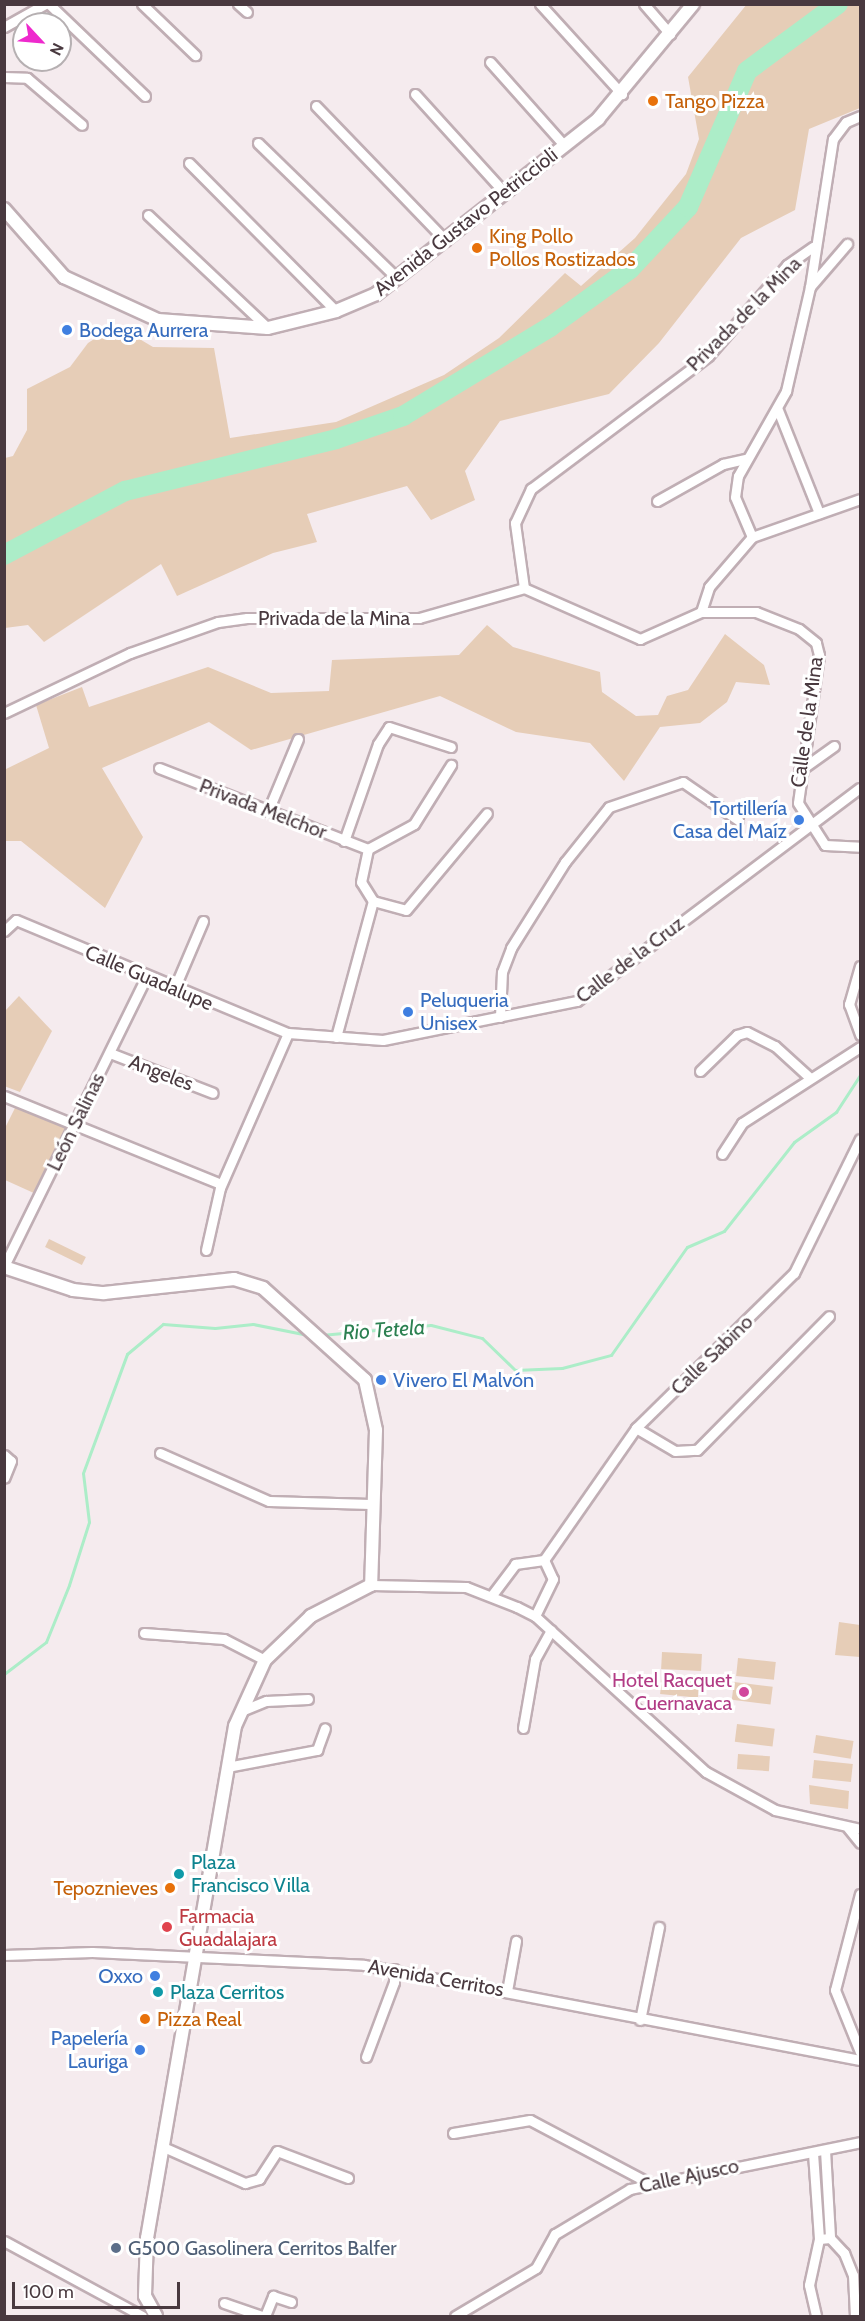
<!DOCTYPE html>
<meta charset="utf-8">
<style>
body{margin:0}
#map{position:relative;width:865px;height:2321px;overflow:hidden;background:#f5ebee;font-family:Cabin,sans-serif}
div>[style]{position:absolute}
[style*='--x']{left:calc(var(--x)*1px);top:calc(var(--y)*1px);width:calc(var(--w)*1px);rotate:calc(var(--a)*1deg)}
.green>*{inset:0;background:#e6cdb7;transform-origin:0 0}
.stream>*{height:3px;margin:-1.5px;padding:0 1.5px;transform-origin:1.5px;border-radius:1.5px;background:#acedc8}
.river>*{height:20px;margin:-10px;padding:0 10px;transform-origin:10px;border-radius:10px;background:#acedc8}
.roads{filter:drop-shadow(2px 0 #c0aeb4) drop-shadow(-2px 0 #c0aeb4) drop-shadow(0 2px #c0aeb4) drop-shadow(0 -2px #c0aeb4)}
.minor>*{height:9px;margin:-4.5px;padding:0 4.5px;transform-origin:4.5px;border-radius:4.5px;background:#fff}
.tertiary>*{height:12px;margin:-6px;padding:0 6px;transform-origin:6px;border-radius:6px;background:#fff}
.dots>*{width:16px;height:16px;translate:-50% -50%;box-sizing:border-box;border:3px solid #fff;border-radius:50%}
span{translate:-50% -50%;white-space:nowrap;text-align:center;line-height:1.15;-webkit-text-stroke:6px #fff;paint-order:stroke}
.food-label{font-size:20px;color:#c56008}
.left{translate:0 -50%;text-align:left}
.right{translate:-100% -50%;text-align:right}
.street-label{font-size:20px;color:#49393f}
.shop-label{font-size:20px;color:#366cbe}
.hotel-label{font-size:20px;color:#b23c85}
.culture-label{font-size:20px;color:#0d838f}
.health-label{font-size:20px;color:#be3a42}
.service-label{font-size:20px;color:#4e5e75}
.water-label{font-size:21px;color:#2c8051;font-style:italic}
.frame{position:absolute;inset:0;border:6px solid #49393f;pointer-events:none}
.north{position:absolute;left:12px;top:12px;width:60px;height:60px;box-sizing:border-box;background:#fff;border:2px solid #b6b0b2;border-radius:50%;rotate:116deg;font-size:16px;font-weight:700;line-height:24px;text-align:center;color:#49393f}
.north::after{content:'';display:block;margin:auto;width:21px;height:27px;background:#ee29cd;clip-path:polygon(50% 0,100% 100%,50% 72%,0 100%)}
.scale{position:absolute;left:12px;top:2282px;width:168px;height:27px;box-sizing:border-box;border:3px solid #49393f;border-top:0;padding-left:8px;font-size:18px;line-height:21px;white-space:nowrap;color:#49393f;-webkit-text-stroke:4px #fff;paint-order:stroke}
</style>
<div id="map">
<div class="green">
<i style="clip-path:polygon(747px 4px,860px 5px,860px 108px,809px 129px,795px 210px,741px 238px,659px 343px,609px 394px,500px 421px,465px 471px,475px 500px,431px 520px,407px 486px,307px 514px,317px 542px,273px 553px,177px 596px,161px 564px,44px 642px,28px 625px,5px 628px,5px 458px,13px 456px,27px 430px,27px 389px,70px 367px,88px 343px,116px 325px,153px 347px,214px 348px,230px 438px,336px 422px,444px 375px,499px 338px,565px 273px,581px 286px,635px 238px,686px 174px,699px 139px,688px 77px)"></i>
<i style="clip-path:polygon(487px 625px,513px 647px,600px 672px,602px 692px,636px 716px,658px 715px,667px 696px,688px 690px,725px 634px,764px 665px,770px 685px,736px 682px,727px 702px,700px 723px,660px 727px,624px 781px,590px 743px,516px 732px,440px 696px,251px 750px,209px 722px,102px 768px,143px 837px,105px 908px,21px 841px,5px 841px,4px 770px,49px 748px,36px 705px,82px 687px,89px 707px,208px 667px,271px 693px,329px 691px,332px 660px,459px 655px)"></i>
<i style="clip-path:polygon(19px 996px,52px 1031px,20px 1092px,4px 1086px,5px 1011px)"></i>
<i style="clip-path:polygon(17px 1104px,70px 1126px,36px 1194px,5px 1180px,4px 1130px)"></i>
<i style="left:49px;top:1239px;width:41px;height:9px;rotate:26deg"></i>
<i style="clip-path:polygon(839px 1622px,860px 1625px,860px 1657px,835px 1655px)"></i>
<i style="left:662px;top:1652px;width:40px;height:17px;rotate:3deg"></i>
<i style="left:738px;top:1658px;width:38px;height:18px;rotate:6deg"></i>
<i style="left:662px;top:1676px;width:38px;height:18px;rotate:6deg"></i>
<i style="left:734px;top:1682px;width:39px;height:18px;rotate:7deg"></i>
<i style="left:737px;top:1724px;width:38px;height:18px;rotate:7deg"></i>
<i style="left:816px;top:1735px;width:38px;height:18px;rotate:9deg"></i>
<i style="left:738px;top:1754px;width:32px;height:15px;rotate:4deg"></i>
<i style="left:814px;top:1760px;width:39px;height:18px;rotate:6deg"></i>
<i style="clip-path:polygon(809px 1785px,849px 1791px,848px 1809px,810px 1804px)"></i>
</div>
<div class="stream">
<i style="--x:321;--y:1335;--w:110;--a:-5.2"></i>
<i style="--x:431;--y:1325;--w:53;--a:14.3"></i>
<i style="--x:482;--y:1338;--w:46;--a:44.1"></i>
<i style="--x:515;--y:1370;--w:47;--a:-2.4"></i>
<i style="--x:562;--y:1368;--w:51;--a:-14.9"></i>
<i style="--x:611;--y:1355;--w:132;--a:-54.9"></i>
<i style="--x:687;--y:1247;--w:40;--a:-23.4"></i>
<i style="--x:724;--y:1231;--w:113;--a:-51.8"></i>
<i style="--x:794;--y:1142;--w:52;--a:-35.5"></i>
<i style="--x:836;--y:1112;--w:44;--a:-57"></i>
<i style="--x:4;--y:1674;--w:53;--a:-37.3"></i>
<i style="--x:46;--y:1642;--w:61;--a:-68"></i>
<i style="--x:69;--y:1585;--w:66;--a:-72.4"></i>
<i style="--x:89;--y:1522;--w:49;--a:-97"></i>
<i style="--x:83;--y:1473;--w:127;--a:-69.7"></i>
<i style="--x:127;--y:1354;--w:47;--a:-39.8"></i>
<i style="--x:163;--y:1324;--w:52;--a:4.4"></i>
<i style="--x:215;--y:1328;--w:38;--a:-6"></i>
<i style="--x:253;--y:1324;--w:56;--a:11.3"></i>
</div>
<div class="river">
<i style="--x:4;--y:555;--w:137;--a:-27.9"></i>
<i style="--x:125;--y:491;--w:217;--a:-13.8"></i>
<i style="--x:336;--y:439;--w:71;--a:-18.9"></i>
<i style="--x:403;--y:416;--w:172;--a:-31.2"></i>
<i style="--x:550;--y:327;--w:99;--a:-35.9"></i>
<i style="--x:630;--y:269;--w:85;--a:-46.9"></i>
<i style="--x:688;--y:207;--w:148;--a:-66.5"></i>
<i style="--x:747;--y:71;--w:113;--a:-36.4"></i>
</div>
<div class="roads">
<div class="minor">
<i style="--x:49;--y:4;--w:133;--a:43.8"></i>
<i style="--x:142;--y:4;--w:74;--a:43.9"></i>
<i style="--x:238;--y:4;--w:12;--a:42"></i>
<i style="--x:540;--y:4;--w:122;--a:47.7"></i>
<i style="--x:644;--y:4;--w:40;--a:49"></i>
<i style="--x:4;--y:27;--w:47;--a:-29.3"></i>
<i style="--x:490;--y:62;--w:111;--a:48.3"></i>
<i style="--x:4;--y:77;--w:23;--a:2"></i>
<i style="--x:27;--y:78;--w:72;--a:40.5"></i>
<i style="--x:415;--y:94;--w:132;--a:47.8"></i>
<i style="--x:316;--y:106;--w:187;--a:46.1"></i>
<i style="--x:258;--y:143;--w:194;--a:44.2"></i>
<i style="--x:189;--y:163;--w:209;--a:45.2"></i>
<i style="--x:148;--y:215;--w:165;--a:43.3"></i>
<i style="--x:810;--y:287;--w:57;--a:-49.3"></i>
<i style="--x:778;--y:410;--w:111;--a:68.3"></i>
<i style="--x:657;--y:501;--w:76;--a:-29.3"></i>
<i style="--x:723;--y:464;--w:23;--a:-13"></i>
<i style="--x:752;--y:537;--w:43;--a:-113"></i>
<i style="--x:735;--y:497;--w:21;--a:-82"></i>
<i style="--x:738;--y:476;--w:98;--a:-60.5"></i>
<i style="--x:786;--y:391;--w:107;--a:-77"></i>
<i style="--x:810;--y:287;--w:150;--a:-81.2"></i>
<i style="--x:833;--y:139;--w:21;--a:-53"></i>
<i style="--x:846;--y:122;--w:15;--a:-23"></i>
<i style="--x:524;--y:588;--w:66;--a:-97.9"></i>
<i style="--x:515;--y:523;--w:38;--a:-65"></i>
<i style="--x:531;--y:489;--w:221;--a:-36.9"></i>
<i style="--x:708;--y:356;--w:121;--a:-49"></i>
<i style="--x:787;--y:265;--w:32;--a:-35"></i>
<i style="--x:701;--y:612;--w:26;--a:-72"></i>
<i style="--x:709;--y:587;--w:66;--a:-49.3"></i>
<i style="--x:752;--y:537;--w:114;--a:-19.4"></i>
<i style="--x:4;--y:713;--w:140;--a:-25.5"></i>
<i style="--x:130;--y:653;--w:93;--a:-19.4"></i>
<i style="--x:218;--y:622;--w:29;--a:-8"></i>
<i style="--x:247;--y:618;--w:172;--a:0"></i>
<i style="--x:419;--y:618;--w:109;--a:-15.9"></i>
<i style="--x:524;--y:588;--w:127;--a:23.7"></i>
<i style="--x:640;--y:639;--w:67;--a:-23.9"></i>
<i style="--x:701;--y:612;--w:55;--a:0"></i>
<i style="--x:756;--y:612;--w:46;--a:21.6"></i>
<i style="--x:799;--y:629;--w:22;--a:39"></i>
<i style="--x:816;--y:643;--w:12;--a:76"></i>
<i style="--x:819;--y:655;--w:149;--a:98.1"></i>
<i style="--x:798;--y:803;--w:50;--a:57.3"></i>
<i style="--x:825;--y:845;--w:35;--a:3"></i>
<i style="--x:159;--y:768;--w:224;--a:21.2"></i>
<i style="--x:799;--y:771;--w:43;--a:-35.5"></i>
<i style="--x:268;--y:811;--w:78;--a:-67.4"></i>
<i style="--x:344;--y:841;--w:103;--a:-70.7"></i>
<i style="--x:378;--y:744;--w:20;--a:-57"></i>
<i style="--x:389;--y:727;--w:65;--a:17.9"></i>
<i style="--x:368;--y:849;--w:52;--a:-28.5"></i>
<i style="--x:414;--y:824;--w:70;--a:-57.9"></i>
<i style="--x:373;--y:901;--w:34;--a:15"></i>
<i style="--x:406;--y:910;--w:126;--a:-50.1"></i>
<i style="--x:4;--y:931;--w:16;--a:-43"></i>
<i style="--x:16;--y:920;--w:295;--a:22.6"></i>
<i style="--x:288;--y:1033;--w:95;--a:4.2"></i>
<i style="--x:383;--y:1040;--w:198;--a:-11.4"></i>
<i style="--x:577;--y:1001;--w:354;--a:-37"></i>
<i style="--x:860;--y:966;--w:40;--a:106"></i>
<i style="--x:849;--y:1004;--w:33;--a:70"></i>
<i style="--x:174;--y:989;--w:74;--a:-66.9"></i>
<i style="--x:500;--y:1017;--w:45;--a:-87.5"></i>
<i style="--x:502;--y:972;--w:26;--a:-69"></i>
<i style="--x:511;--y:948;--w:102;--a:-57.9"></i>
<i style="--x:565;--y:862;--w:70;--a:-51.3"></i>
<i style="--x:609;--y:807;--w:78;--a:-18.7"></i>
<i style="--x:683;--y:782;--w:67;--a:34.6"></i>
<i style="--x:336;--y:1037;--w:141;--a:-74.8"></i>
<i style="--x:373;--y:901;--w:22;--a:-122"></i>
<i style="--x:361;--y:882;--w:34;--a:-78"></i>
<i style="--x:110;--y:1053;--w:110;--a:21.2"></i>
<i style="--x:700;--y:1071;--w:52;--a:-44.2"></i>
<i style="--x:737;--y:1035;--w:10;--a:-17"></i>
<i style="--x:747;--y:1032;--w:31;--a:27"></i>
<i style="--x:775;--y:1046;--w:47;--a:42.4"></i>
<i style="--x:4;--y:1096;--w:234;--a:22.1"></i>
<i style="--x:722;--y:1154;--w:37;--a:-57"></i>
<i style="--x:742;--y:1123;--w:140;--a:-32.8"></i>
<i style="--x:206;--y:1250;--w:64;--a:-77.3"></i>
<i style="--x:220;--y:1188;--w:169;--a:-66.3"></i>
<i style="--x:4;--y:1266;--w:322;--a:-63.8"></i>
<i style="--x:636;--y:1428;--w:45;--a:30.5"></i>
<i style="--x:675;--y:1451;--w:22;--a:-3"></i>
<i style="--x:697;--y:1450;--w:188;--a:-45.4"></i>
<i style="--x:160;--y:1453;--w:119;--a:23.8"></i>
<i style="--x:269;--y:1501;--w:101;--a:1.7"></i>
<i style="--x:4;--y:1455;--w:9;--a:41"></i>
<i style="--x:11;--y:1461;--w:18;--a:112"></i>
<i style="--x:544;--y:1560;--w:161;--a:-55.1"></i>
<i style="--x:636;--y:1428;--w:221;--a:-44.5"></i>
<i style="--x:794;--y:1273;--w:149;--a:-63.8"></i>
<i style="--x:371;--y:1585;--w:95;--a:1.2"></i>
<i style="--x:466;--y:1587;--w:55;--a:21.4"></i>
<i style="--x:517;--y:1607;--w:20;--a:27"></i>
<i style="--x:535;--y:1616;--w:231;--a:42.4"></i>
<i style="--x:706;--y:1772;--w:79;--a:28.8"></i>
<i style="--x:775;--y:1810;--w:87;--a:12.6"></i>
<i style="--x:492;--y:1595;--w:39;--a:-53"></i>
<i style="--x:515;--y:1564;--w:29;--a:-8"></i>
<i style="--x:544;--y:1560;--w:21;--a:65"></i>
<i style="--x:553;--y:1579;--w:41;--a:115.9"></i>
<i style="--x:144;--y:1633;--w:80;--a:4.3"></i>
<i style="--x:224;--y:1639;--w:46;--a:27.1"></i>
<i style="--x:241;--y:1711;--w:27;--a:-22"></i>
<i style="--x:266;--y:1701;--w:42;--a:-2.7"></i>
<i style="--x:523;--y:1728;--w:70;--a:-80.1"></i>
<i style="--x:535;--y:1659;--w:33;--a:-61"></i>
<i style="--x:227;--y:1767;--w:92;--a:-10.7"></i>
<i style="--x:317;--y:1750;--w:23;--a:-70"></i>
<i style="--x:848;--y:1828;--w:19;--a:51"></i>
<i style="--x:860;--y:1894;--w:99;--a:104.6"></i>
<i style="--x:835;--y:1990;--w:67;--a:68"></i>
<i style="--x:4;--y:1955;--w:88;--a:-2"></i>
<i style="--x:92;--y:1952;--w:272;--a:2.7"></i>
<i style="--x:364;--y:1965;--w:505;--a:10.84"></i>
<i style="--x:507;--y:1991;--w:51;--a:-79.8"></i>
<i style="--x:640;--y:2020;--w:95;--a:-78.5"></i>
<i style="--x:366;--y:2057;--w:80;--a:-69.5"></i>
<i style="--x:394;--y:1982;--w:13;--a:-90"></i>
<i style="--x:453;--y:2133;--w:78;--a:-9.6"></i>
<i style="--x:530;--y:2120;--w:132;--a:27.9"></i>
<i style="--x:161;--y:2146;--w:92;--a:23.8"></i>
<i style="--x:245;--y:2183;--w:15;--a:-16"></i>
<i style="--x:259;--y:2179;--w:33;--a:-57"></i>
<i style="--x:277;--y:2151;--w:76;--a:20.8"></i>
<i style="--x:825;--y:2150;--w:88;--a:86.7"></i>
<i style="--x:813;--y:2153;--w:86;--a:86"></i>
<i style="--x:819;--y:2239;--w:47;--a:102.3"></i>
<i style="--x:809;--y:2285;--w:32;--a:77"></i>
<i style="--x:819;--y:2239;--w:11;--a:-5"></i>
<i style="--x:830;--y:2238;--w:21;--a:47"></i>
<i style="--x:844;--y:2253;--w:24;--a:68"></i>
<i style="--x:853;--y:2275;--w:41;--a:87.2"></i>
<i style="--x:4;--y:2241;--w:157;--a:28.5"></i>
<i style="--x:224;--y:2303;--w:40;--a:18.9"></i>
<i style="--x:265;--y:2316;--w:22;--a:-68"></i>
<i style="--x:273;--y:2296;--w:19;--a:18"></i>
<i style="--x:455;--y:2316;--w:94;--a:-30.7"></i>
<i style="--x:536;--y:2268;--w:39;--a:-61"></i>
<i style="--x:555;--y:2234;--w:87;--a:-31"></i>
<i style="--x:630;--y:2189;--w:235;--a:-11.5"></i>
</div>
<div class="tertiary">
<i style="--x:4;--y:209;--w:91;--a:48.6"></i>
<i style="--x:64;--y:277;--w:103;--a:24.6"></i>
<i style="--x:158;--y:320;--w:110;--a:4.2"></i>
<i style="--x:268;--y:328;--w:70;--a:-14"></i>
<i style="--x:336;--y:311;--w:43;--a:-23"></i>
<i style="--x:376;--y:294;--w:283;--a:-38.2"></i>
<i style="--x:598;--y:119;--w:149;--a:-50.4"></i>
<i style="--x:4;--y:1267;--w:73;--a:18.4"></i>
<i style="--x:73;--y:1290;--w:31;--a:6"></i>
<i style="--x:104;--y:1293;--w:131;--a:-6.1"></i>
<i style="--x:234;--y:1279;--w:30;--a:17"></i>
<i style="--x:263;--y:1288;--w:137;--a:42"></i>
<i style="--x:365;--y:1380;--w:51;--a:77.6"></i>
<i style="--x:376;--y:1430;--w:155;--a:91.8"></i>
<i style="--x:371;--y:1585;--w:68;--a:152.7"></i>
<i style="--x:311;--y:1616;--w:64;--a:136.3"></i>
<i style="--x:265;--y:1660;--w:72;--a:114.4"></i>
<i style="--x:235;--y:1726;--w:520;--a:99.75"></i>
<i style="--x:147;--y:2238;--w:58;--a:92"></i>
<i style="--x:145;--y:2296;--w:23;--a:61"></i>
</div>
</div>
<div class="dots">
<i style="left:653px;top:101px;background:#e8710a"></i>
<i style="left:477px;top:248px;background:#e8710a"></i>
<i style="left:67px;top:330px;background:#3f7fe0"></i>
<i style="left:799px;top:820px;background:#3f7fe0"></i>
<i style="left:408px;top:1012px;background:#3f7fe0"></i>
<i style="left:381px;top:1380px;background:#3f7fe0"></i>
<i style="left:744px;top:1692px;background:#d1479c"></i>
<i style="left:179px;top:1874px;background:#0f9aa8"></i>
<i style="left:170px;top:1888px;background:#e8710a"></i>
<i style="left:167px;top:1927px;background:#e0444e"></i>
<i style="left:155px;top:1976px;background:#3f7fe0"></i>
<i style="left:158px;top:1992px;background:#0f9aa8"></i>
<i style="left:145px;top:2019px;background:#e8710a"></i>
<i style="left:140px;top:2050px;background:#3f7fe0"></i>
<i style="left:116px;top:2248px;background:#5c6f8a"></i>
</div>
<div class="food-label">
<span class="left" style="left:665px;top:101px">Tango Pizza</span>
<span class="left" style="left:489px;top:248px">King Pollo<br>Pollos Rostizados</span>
<span class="right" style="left:158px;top:1888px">Tepoznieves</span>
<span class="left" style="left:157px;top:2019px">Pizza Real</span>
</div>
<div class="street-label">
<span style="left:466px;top:222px;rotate:-38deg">Avenida Gustavo Petriccioli</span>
<span style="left:744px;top:314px;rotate:-45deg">Privada de la Mina</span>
<span style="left:334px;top:618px">Privada de la Mina</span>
<span style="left:807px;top:722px;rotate:-82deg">Calle de la Mina</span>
<span style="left:263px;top:809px;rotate:21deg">Privada Melchor</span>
<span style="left:630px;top:960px;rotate:-37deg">Calle de la Cruz</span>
<span style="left:149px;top:978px;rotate:23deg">Calle Guadalupe</span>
<span style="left:161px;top:1073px;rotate:21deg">Angeles</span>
<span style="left:76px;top:1122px;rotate:-64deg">León Salinas</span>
<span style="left:712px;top:1355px;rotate:-44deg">Calle Sabino</span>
<span style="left:436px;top:1978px;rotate:10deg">Avenida Cerritos</span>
<span style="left:689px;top:2176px;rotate:-12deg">Calle Ajusco</span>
</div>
<div class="shop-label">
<span class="left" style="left:79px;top:330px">Bodega Aurrera</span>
<span class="right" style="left:787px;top:820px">Tortillería<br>Casa del Maíz</span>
<span class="left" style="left:420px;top:1012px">Peluqueria<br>Unisex</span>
<span class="left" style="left:393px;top:1380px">Vivero El Malvón</span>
<span class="right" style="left:143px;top:1976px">Oxxo</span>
<span class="right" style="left:128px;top:2050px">Papelería<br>Lauriga</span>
</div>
<div class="hotel-label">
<span class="right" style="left:732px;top:1692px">Hotel Racquet<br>Cuernavaca</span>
</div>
<div class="culture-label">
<span class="left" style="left:191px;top:1874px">Plaza<br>Francisco Villa</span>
<span class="left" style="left:170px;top:1992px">Plaza Cerritos</span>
</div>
<div class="health-label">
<span class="left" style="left:179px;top:1928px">Farmacia<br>Guadalajara</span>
</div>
<div class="service-label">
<span class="left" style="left:128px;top:2248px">G500 Gasolinera Cerritos Balfer</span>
</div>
<div class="water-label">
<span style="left:384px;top:1330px;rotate:-4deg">Rio Tetela</span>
</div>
<div class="frame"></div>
<div class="north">N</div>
<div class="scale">100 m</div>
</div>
